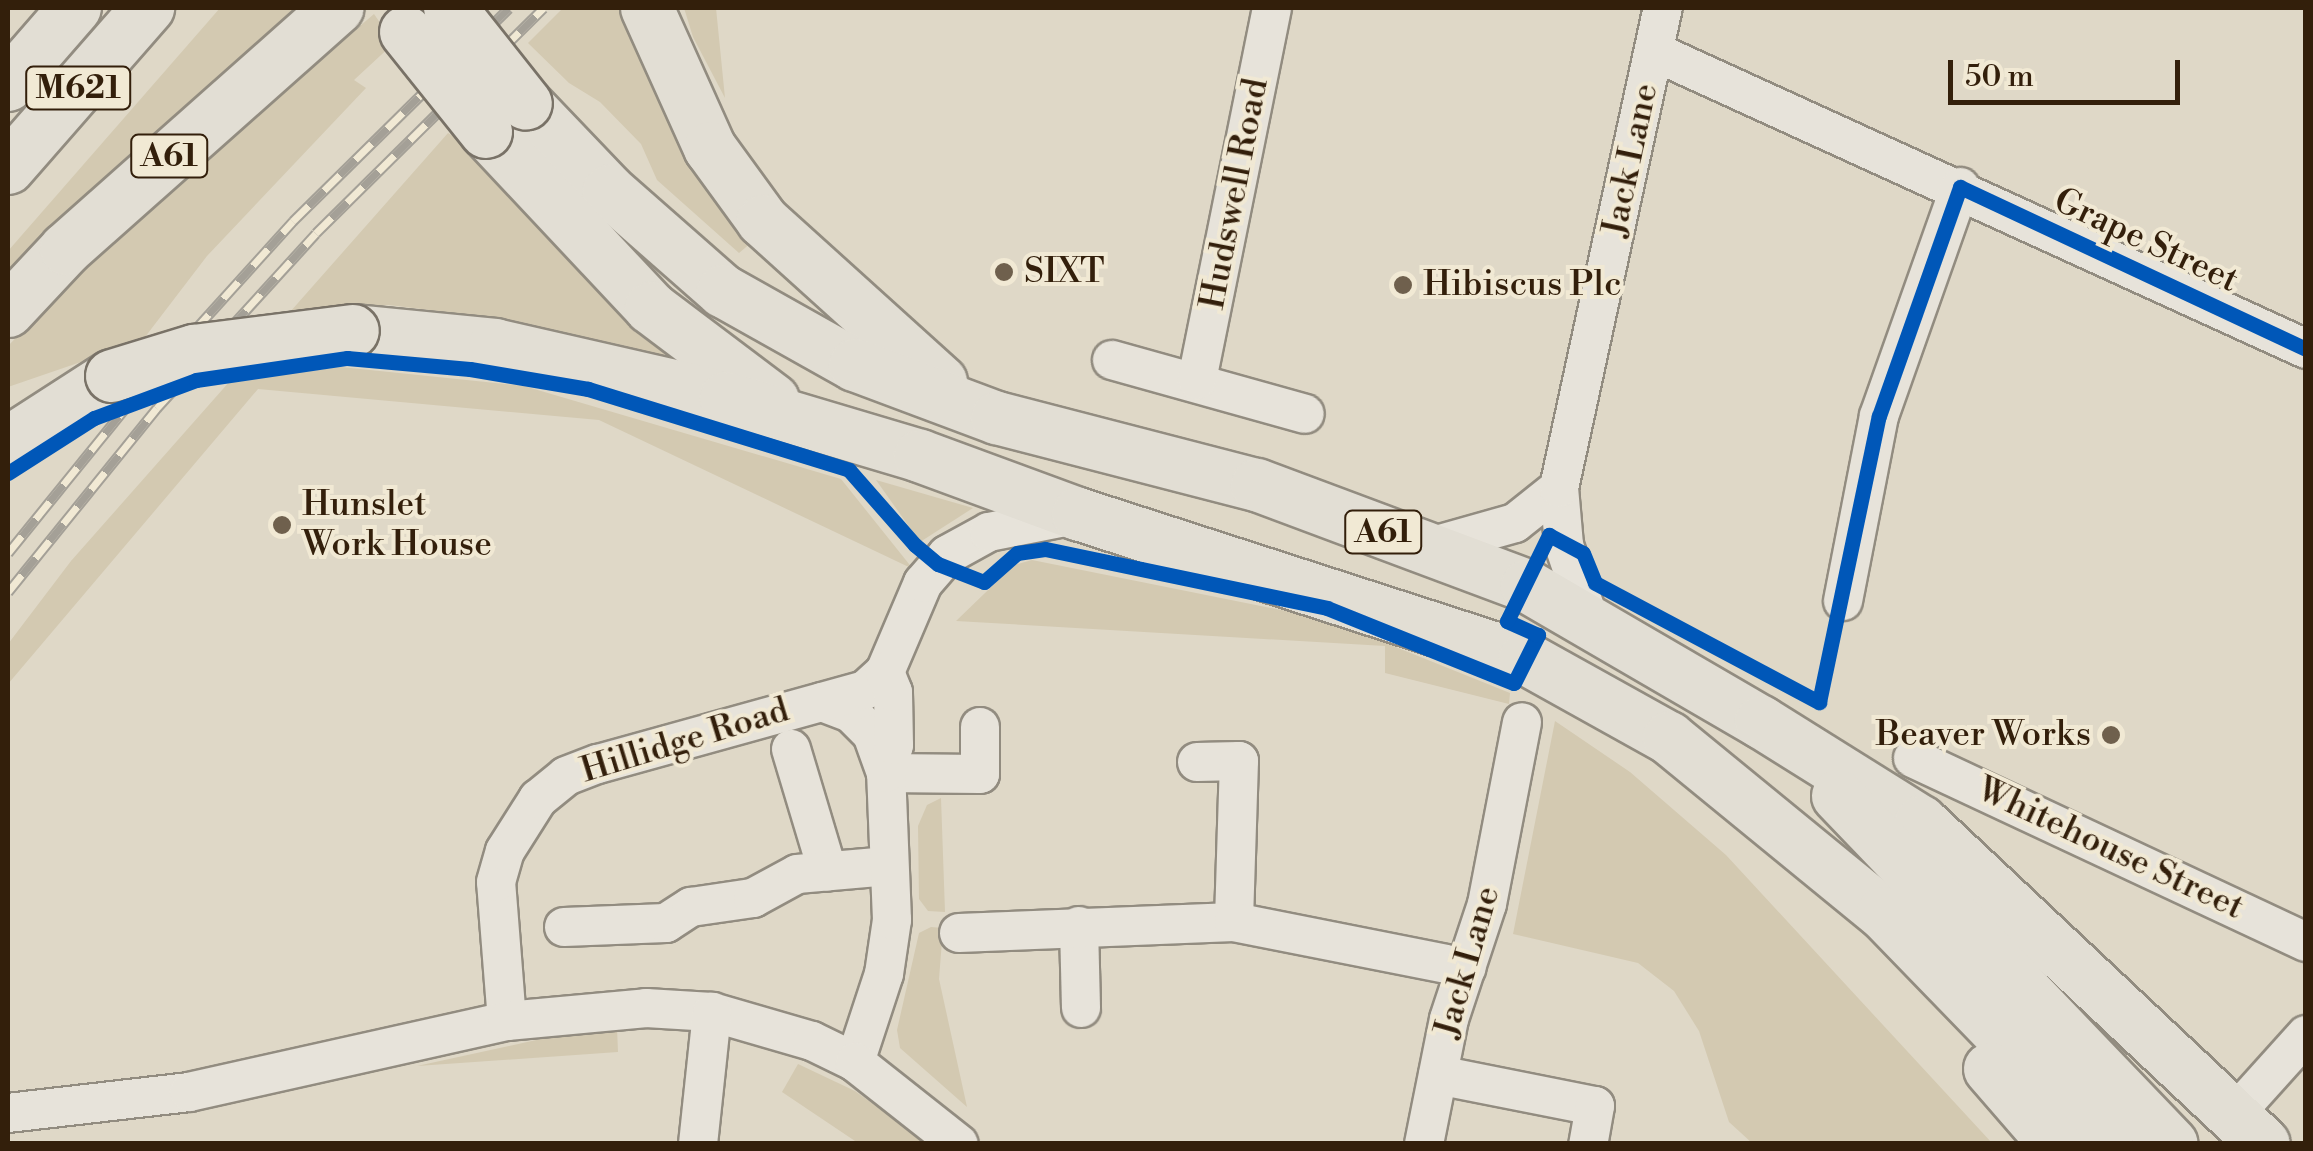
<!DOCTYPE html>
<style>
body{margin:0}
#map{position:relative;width:2313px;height:1151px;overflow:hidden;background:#dfd8c7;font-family:"Libre Bodoni",serif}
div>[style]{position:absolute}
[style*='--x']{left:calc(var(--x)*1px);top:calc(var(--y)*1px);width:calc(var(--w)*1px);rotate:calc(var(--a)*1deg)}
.green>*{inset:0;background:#d3c9b1}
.roads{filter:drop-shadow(2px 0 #928c80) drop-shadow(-2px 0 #928c80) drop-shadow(0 2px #928c80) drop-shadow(0 -2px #928c80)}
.minor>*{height:38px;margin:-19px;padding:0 19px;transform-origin:19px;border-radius:19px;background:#e7e3da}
.highway>*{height:52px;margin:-26px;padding:0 26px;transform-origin:26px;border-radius:26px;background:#e2ded4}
.rail>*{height:11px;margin-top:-5.5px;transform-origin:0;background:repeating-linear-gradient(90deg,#f1e9d4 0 22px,#a4a097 0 44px);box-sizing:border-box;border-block:2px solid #a4a097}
.bridges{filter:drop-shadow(2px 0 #797267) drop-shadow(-2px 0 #797267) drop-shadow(0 2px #797267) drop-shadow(0 -2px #797267)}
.highway-bridge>*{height:52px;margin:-26px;padding:0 26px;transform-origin:26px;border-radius:26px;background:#e2ded4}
.cycleway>*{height:15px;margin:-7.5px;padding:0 7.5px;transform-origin:7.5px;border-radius:7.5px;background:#0057b8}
.dots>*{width:28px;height:28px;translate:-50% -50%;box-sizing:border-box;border:5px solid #f1e9d4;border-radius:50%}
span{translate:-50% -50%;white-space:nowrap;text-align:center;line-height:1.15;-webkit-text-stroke:8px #f1e9d4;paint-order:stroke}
.shield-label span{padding:2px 8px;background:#f1e9d4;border:2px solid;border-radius:8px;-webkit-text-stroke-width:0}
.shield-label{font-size:32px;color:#331f0b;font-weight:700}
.street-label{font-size:35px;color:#331f0b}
.poi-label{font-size:35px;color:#331f0b}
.left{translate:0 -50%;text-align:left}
.right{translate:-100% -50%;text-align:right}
.frame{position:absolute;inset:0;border:10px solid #331f0b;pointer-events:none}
.scale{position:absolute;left:1948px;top:60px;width:232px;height:45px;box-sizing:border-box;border:5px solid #331f0b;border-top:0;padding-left:12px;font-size:30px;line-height:35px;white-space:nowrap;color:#331f0b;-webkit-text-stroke:8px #f1e9d4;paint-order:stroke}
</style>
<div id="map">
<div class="green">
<i style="clip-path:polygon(220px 8px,301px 8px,8px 281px,8px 251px)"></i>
<i style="clip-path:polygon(563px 8px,622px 8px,676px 132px,752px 242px,739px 253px,657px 180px,641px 144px,600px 102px,569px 83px,528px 43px)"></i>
<i style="clip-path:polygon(684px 8px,716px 8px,725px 98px,693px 37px)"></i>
<i style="clip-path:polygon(374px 14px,394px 43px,354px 80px,366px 88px,207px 256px,142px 341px,8px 387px,8px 346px,60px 292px,154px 202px)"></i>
<i style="clip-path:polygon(448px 133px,465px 143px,701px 371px,626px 346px,502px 319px,389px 305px,290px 312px)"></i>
<i style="clip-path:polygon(341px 367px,524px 386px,841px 479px,913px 569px,599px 420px,258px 389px,8px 684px,8px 644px,71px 561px,230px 381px)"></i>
<i style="clip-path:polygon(876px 480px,973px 508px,920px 542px)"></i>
<i style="clip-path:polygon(1032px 560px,1326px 619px,1510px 693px,1509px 704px,1385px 673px,1385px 646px,956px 621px,1014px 565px)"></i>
<i style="clip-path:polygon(1555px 721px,1630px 772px,1726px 855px,1992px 1143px,1752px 1143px,1729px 1122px,1699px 1031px,1674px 991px,1638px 963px,1513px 934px)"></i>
<i style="clip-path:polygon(941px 798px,945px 912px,928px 911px,919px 899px,918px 826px,927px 805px)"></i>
<i style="clip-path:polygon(931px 927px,943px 928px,939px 979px,967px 1107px,900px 1048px,897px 1030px,919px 933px)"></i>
<i style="clip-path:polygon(617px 1028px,618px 1052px,417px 1066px,550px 1037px)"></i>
<i style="clip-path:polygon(798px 1064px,855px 1091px,927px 1143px,858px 1143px,782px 1092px)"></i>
</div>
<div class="roads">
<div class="minor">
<i style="--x:1655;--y:52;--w:716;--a:24.52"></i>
<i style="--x:1112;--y:360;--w:200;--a:15.6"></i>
<i style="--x:1197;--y:380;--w:379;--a:-78.6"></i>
<i style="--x:1426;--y:548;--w:92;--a:-15.7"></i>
<i style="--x:1515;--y:523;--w:56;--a:-38.5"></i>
<i style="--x:1843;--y:601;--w:188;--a:-79"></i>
<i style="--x:1879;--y:416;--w:243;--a:-70.5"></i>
<i style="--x:1589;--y:619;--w:78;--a:-108.7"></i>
<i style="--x:1564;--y:545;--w:57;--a:-95"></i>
<i style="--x:1559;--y:488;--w:491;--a:-77.8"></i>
<i style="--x:822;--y:702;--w:31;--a:21"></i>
<i style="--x:851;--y:713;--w:30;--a:45"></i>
<i style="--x:872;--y:734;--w:41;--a:70.3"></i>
<i style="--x:791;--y:749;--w:128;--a:73.3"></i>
<i style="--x:1913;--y:758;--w:434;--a:25.1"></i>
<i style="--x:1197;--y:762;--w:42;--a:-1.4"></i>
<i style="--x:1239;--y:761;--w:161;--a:91.8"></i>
<i style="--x:886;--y:773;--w:94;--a:0.6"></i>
<i style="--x:980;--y:774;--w:47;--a:-90"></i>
<i style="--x:1079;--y:926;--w:82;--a:88.6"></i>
<i style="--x:564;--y:927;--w:102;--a:-2.2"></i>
<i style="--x:666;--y:923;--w:30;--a:-33"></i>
<i style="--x:691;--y:907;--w:63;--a:-8.3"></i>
<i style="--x:753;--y:898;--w:50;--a:-28.6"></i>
<i style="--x:797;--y:874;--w:92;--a:-5"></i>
<i style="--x:959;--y:933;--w:275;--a:-2.3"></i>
<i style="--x:1234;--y:922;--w:237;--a:11.2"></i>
<i style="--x:507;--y:1021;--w:139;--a:-94.5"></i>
<i style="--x:496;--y:882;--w:32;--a:-74"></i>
<i style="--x:505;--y:851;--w:62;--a:-57.6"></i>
<i style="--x:538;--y:799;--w:36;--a:-39"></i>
<i style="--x:566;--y:776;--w:34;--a:-21"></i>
<i style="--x:598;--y:764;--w:277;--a:-15.5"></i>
<i style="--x:865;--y:690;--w:27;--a:-42"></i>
<i style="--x:885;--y:672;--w:97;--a:-66.9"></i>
<i style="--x:923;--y:583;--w:37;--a:-49"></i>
<i style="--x:947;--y:555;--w:48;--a:-28.7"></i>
<i style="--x:989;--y:532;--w:89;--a:-11.1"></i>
<i style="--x:855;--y:1062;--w:93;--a:-71.8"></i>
<i style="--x:884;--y:974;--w:55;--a:-81.6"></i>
<i style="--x:892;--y:920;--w:147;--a:-92.3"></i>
<i style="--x:886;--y:773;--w:29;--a:-74"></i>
<i style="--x:894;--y:745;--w:53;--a:-91.1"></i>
<i style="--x:893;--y:692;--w:22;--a:-112"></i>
<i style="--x:1438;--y:1075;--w:160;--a:11.2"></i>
<i style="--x:1595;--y:1106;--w:39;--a:100"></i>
<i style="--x:8;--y:1113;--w:182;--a:-6.6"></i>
<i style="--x:189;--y:1092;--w:326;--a:-12.6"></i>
<i style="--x:507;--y:1021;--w:140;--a:-5.3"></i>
<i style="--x:646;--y:1008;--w:66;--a:3.5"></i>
<i style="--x:712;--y:1012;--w:104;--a:16.2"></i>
<i style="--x:812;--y:1041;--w:48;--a:26"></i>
<i style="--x:855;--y:1062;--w:132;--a:38.3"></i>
<i style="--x:2233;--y:1116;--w:109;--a:-48"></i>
<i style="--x:698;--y:1144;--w:133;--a:-83.9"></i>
<i style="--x:1424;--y:1144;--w:127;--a:-78.7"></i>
<i style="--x:1449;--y:1019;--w:121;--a:-71.7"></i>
<i style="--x:1487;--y:904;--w:185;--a:-79.1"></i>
</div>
<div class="highway">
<i style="--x:647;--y:8;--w:154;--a:65.8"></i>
<i style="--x:710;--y:148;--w:90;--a:54"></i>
<i style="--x:763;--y:221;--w:240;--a:42.1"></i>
<i style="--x:8;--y:85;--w:102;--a:-49"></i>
<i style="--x:526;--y:104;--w:120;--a:46.3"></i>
<i style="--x:609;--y:191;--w:152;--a:41.3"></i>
<i style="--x:723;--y:291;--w:151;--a:29.3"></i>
<i style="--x:855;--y:365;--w:152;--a:20.5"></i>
<i style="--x:997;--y:418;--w:268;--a:14.5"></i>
<i style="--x:1257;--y:485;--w:288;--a:20.5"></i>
<i style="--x:1527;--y:586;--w:271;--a:30.2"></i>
<i style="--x:1761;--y:722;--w:189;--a:32"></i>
<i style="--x:1921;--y:822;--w:470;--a:43.2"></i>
<i style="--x:486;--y:132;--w:241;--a:46.8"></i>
<i style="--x:651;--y:308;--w:153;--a:37"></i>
<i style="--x:8;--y:168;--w:213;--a:-48.8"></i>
<i style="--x:8;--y:311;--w:85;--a:-46.9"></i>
<i style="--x:66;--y:249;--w:363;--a:-41.6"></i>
<i style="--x:353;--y:331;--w:143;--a:5.6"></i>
<i style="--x:495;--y:345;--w:237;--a:12.9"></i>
<i style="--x:726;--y:398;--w:202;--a:16.6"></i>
<i style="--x:920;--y:456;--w:168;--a:20.2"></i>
<i style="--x:1078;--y:514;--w:470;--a:17.9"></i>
<i style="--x:1525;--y:658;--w:165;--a:29.1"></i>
<i style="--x:1669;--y:738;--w:276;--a:39.3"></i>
<i style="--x:1883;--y:913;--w:322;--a:45.9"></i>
<i style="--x:8;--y:443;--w:124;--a:-32.8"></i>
<i style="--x:1838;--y:796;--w:482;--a:46.2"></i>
<i style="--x:1990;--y:1069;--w:99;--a:49.1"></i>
</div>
</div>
<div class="rail">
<i style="--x:8;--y:553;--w:202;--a:-51"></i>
<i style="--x:135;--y:396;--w:236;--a:-47.9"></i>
<i style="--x:293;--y:221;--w:303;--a:-44.6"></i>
<i style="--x:8;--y:592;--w:237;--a:-51"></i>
<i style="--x:157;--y:408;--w:236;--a:-47.7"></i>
<i style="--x:316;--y:233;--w:320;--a:-44.7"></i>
</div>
<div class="bridges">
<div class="highway-bridge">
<i style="--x:450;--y:8;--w:122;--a:51.6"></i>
<i style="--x:406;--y:32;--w:128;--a:51.3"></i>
<i style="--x:112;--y:376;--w:86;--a:-17"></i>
<i style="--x:194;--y:351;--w:160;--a:-7.2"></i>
</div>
</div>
<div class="cycleway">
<i style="--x:8;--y:473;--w:102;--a:-32.6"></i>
<i style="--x:94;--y:418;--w:109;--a:-20.4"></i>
<i style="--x:196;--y:380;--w:153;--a:-8.3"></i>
<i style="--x:347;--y:358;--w:123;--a:5.1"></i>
<i style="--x:470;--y:369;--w:120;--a:9.6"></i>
<i style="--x:588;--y:389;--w:273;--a:17.2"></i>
<i style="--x:849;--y:470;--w:100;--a:48.7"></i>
<i style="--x:915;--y:545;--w:30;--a:40"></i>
<i style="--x:938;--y:564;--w:49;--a:21.4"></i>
<i style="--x:984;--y:582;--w:44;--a:-41.3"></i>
<i style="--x:1017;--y:553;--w:28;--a:-8"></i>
<i style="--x:1045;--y:549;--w:288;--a:11.8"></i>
<i style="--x:1327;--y:608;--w:201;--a:21.9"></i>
<i style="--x:1514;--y:683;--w:54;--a:-63.4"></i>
<i style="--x:1538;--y:635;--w:34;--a:-156"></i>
<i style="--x:1507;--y:621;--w:96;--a:-64"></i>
<i style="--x:1549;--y:535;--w:38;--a:28"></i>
<i style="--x:1583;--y:553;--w:32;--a:68"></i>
<i style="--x:1595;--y:583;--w:254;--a:28"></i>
<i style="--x:1819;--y:702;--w:292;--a:-78.2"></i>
<i style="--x:1879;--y:416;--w:243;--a:-70.5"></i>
<i style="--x:1960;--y:187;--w:382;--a:25.1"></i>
</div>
<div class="dots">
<i style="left:1004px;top:272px;background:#6f604d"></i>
<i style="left:1403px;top:285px;background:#6f604d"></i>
<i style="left:282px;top:525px;background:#6f604d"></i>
<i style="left:2111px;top:735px;background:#6f604d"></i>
</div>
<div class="shield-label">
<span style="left:78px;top:88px">M621</span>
<span style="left:169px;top:156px">A61</span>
<span style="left:1383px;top:532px">A61</span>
</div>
<div class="street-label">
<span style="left:1631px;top:160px;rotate:-78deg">Jack Lane</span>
<span style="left:1235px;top:194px;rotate:-79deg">Hudswell Road</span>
<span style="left:2146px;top:241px;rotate:25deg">Grape Street</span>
<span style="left:685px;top:741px;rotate:-17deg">Hillidge Road</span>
<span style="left:2110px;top:849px;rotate:25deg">Whitehouse Street</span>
<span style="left:1468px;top:962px;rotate:-74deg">Jack Lane</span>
</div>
<div class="poi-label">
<span class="left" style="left:1024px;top:272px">SIXT</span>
<span class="left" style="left:1423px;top:285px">Hibiscus Plc</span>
<span class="left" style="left:302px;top:525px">Hunslet<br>Work House</span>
<span class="right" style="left:2091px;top:735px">Beaver Works</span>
</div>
<div class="frame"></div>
<div class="scale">50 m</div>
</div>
